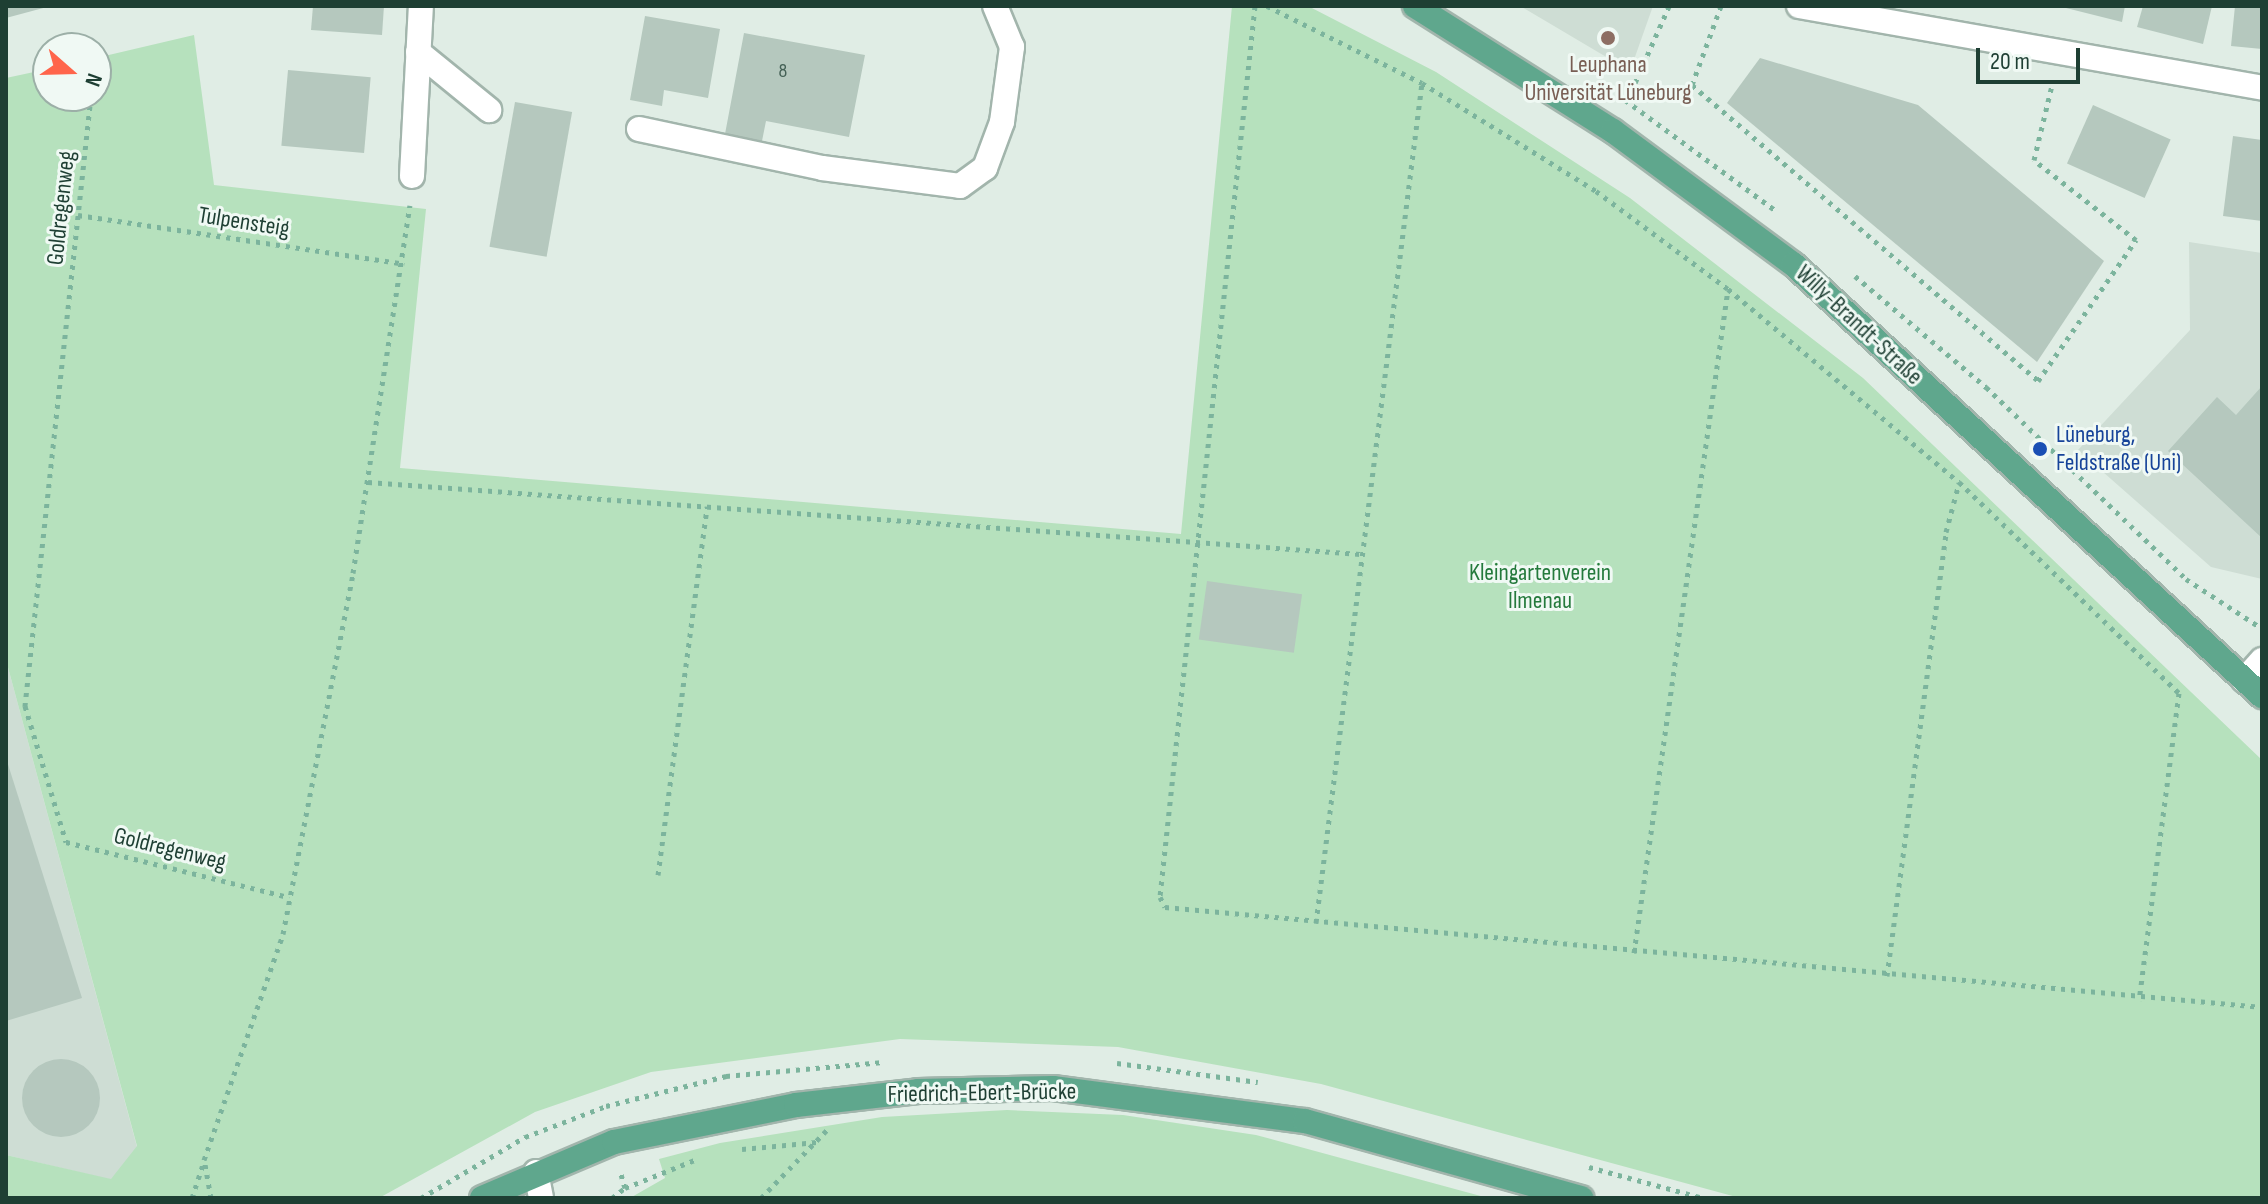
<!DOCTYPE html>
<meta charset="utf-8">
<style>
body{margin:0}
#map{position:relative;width:2268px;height:1204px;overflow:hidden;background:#e0ede5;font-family:"Sofia Sans Condensed",sans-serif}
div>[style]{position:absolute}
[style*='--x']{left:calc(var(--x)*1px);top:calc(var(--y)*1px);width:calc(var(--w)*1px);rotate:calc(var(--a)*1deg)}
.built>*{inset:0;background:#ceddd4}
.green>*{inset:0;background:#b6e1bd}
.building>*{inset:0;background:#b5c8be;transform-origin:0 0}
.round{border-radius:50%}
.path>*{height:5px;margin-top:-2.5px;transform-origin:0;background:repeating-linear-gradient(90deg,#7cb49d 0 4px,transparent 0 10px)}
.roads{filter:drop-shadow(2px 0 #a2b5ac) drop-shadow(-2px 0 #a2b5ac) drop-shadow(0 2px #a2b5ac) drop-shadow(0 -2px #a2b5ac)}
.minor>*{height:24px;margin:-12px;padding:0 12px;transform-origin:12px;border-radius:12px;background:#fff}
.major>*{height:24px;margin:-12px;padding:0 12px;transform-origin:12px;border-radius:12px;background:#5fa78d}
.dots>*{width:22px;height:22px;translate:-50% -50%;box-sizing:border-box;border:4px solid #f0f9f4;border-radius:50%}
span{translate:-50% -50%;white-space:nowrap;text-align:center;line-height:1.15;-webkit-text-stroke:6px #f0f9f4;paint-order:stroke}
.number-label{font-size:20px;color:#446156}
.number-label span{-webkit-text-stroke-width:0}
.education-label{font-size:24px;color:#785e54}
.street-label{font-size:24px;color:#1e3f33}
.transit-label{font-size:24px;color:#164399}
.left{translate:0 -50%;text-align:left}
.park-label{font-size:24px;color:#247a3c}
.frame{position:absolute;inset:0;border:8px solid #1e3f33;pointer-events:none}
.north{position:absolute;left:32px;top:32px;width:80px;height:80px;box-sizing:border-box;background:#f0f9f4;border:2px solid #9cafa7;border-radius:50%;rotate:110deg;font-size:22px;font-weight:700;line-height:32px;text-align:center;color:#1e3f33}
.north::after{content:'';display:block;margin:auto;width:28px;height:36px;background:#ff654b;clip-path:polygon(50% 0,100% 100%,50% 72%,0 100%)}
.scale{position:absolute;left:1976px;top:48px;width:104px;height:36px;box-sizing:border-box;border:4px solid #1e3f33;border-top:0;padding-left:10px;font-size:24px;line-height:28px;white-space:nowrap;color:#1e3f33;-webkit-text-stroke:6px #f0f9f4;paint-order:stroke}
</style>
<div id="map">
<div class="built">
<i style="clip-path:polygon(1520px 6px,1653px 6px,1630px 71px)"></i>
<i style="clip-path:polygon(2189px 242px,2262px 253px,2262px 579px,2211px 567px,2078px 450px,2190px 330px)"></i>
<i style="clip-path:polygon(6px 660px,137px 1147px,112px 1180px,6px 1155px)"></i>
</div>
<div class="green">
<i style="clip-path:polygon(1232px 6px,1308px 6px,1436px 72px,1630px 198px,1863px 378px,2262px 760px,2262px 1198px,1740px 1198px,1321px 1084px,1118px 1047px,900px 1039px,651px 1072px,535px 1112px,379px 1198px,6px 1198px,6px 1155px,111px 1179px,137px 1146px,6px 660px,6px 78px,48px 69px,48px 96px,96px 96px,96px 58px,194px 35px,214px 185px,426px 209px,400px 468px,1181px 534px)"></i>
<i style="clip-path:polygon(1007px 1110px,1123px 1115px,1256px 1135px,1488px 1198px,630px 1198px,665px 1178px,659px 1159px,720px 1143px,882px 1117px)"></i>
</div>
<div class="building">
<i style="clip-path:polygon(6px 6px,46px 6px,47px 7px,6px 18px)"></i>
<i style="clip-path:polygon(313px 6px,384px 6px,382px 35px,311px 30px)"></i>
<i style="clip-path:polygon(2058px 6px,2125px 6px,2122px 22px)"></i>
<i style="clip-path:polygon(2143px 6px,2212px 6px,2203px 44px,2137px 27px)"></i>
<i style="clip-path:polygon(2235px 6px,2262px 6px,2262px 49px,2231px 46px)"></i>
<i style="clip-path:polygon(645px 16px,720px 29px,708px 98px,664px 90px,662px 106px,630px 100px)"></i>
<i style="clip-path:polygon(744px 33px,865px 55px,849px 137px,766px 121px,762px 141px,725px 134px)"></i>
<i style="clip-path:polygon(1760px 58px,1918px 105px,2104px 261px,2037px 362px,1727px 103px)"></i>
<i style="left:288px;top:70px;width:83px;height:76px;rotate:5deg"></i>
<i style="left:515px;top:102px;width:58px;height:147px;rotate:10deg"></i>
<i style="left:2093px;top:105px;width:85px;height:64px;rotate:24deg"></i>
<i style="clip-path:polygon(2233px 136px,2262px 140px,2262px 221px,2223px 216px)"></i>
<i style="clip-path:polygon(2262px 386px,2262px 538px,2168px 451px,2217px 397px,2236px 415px)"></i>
<i style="left:1207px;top:581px;width:96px;height:59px;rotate:8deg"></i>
<i style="clip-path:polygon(6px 758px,82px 998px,6px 1021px)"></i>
<i class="round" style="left:22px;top:1059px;width:78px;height:78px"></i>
</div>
<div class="path">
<i style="--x:1255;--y:6;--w:896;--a:96.09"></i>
<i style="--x:1160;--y:897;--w:11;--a:63"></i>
<i style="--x:1165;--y:907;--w:1102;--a:5.21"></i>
<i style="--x:1267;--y:6;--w:173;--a:26.4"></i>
<i style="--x:1422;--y:83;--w:205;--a:31.8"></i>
<i style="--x:1596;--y:191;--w:164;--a:36.6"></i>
<i style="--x:1728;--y:289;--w:301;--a:39.9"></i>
<i style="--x:1959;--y:482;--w:305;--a:43.8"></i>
<i style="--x:2179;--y:693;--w:310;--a:97.4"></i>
<i style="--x:1721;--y:6;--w:84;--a:110.2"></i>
<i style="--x:1692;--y:85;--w:455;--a:40.5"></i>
<i style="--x:2038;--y:381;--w:172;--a:-55.2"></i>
<i style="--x:2136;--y:240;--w:130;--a:-141.9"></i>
<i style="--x:2034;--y:160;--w:81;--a:-76.5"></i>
<i style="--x:1617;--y:94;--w:197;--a:36.3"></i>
<i style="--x:91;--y:96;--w:614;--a:96.18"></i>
<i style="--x:25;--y:706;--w:142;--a:73.2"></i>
<i style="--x:66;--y:842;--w:230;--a:13.9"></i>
<i style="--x:1627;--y:101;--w:104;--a:-66.1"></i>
<i style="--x:78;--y:215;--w:330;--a:8.5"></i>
<i style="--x:1855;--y:276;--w:172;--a:40.3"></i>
<i style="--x:1986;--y:387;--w:277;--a:43.8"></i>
<i style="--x:2186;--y:579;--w:86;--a:33.1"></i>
<i style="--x:368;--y:482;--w:995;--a:4.15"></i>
<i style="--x:658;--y:875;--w:372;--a:-82.4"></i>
<i style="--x:1316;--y:923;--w:847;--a:-82.81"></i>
<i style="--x:1634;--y:953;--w:671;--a:-81.94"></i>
<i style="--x:1887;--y:976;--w:448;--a:-82.4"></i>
<i style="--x:1946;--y:532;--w:51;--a:-75.1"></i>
<i style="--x:1117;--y:1063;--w:142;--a:7.7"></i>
<i style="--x:742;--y:1149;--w:75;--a:-5.3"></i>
<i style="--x:1589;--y:1167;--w:118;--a:15.2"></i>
<i style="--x:625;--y:1188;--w:78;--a:-21.9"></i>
<i style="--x:192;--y:1198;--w:39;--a:-72"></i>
<i style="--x:211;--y:1198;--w:39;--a:-100"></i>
<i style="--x:204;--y:1160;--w:239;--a:-70.7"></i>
<i style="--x:283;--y:934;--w:368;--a:-79"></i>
<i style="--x:353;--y:573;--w:372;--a:-81.2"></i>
<i style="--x:421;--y:1198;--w:121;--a:-30.4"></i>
<i style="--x:525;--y:1137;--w:87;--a:-20.9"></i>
<i style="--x:606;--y:1106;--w:124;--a:-14"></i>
<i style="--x:726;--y:1076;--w:158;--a:-5.1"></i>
<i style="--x:612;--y:1198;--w:16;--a:-38"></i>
<i style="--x:625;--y:1188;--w:19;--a:-106"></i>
<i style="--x:761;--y:1198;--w:95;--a:-45.9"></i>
</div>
<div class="roads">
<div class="minor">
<i style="--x:1799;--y:6;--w:470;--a:10"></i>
<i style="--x:418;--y:52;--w:92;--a:39.2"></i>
<i style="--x:639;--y:129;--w:187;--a:12"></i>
<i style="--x:822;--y:168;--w:139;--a:7.4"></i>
<i style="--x:960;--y:186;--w:31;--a:-36"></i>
<i style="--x:985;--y:168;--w:49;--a:-69.7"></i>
<i style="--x:1002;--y:122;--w:76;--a:-82.4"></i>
<i style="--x:1012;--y:47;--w:44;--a:-112.5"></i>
<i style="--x:412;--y:176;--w:170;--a:-87"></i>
<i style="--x:2244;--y:680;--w:27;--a:-48"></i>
<i style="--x:536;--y:1172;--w:26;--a:79"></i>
</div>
<div class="major">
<i style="--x:1415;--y:6;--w:234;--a:32.3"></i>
<i style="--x:1613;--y:131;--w:224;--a:36.5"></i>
<i style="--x:1793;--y:264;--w:638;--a:42.65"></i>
<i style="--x:482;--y:1198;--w:143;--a:-23"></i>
<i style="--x:614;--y:1142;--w:186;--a:-11.5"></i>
<i style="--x:796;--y:1105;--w:123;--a:-6.5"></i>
<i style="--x:918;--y:1091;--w:135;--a:-1.3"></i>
<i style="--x:1053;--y:1088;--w:254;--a:7.5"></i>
<i style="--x:1305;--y:1121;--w:287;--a:15.6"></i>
</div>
</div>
<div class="dots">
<i style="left:1608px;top:38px;background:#8d6e63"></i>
<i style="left:2040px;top:449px;background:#1a4fb4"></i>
</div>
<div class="number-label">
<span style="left:783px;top:71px">8</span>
</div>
<div class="education-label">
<span style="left:1608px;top:79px">Leuphana<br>Universität Lüneburg</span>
</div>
<div class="street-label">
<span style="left:61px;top:208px;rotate:-84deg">Goldregenweg</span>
<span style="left:244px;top:222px;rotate:9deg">Tulpensteig</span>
<span style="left:1859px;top:325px;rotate:43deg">Willy-Brandt-Straße</span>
<span style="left:170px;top:849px;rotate:14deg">Goldregenweg</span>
<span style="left:982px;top:1093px;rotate:-1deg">Friedrich-Ebert-Brücke</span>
</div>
<div class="transit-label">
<span class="left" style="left:2056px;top:449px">Lüneburg,<br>Feldstraße (Uni)</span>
</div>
<div class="park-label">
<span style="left:1540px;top:587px">Kleingartenverein<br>Ilmenau</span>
</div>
<div class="frame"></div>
<div class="north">N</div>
<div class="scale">20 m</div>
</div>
